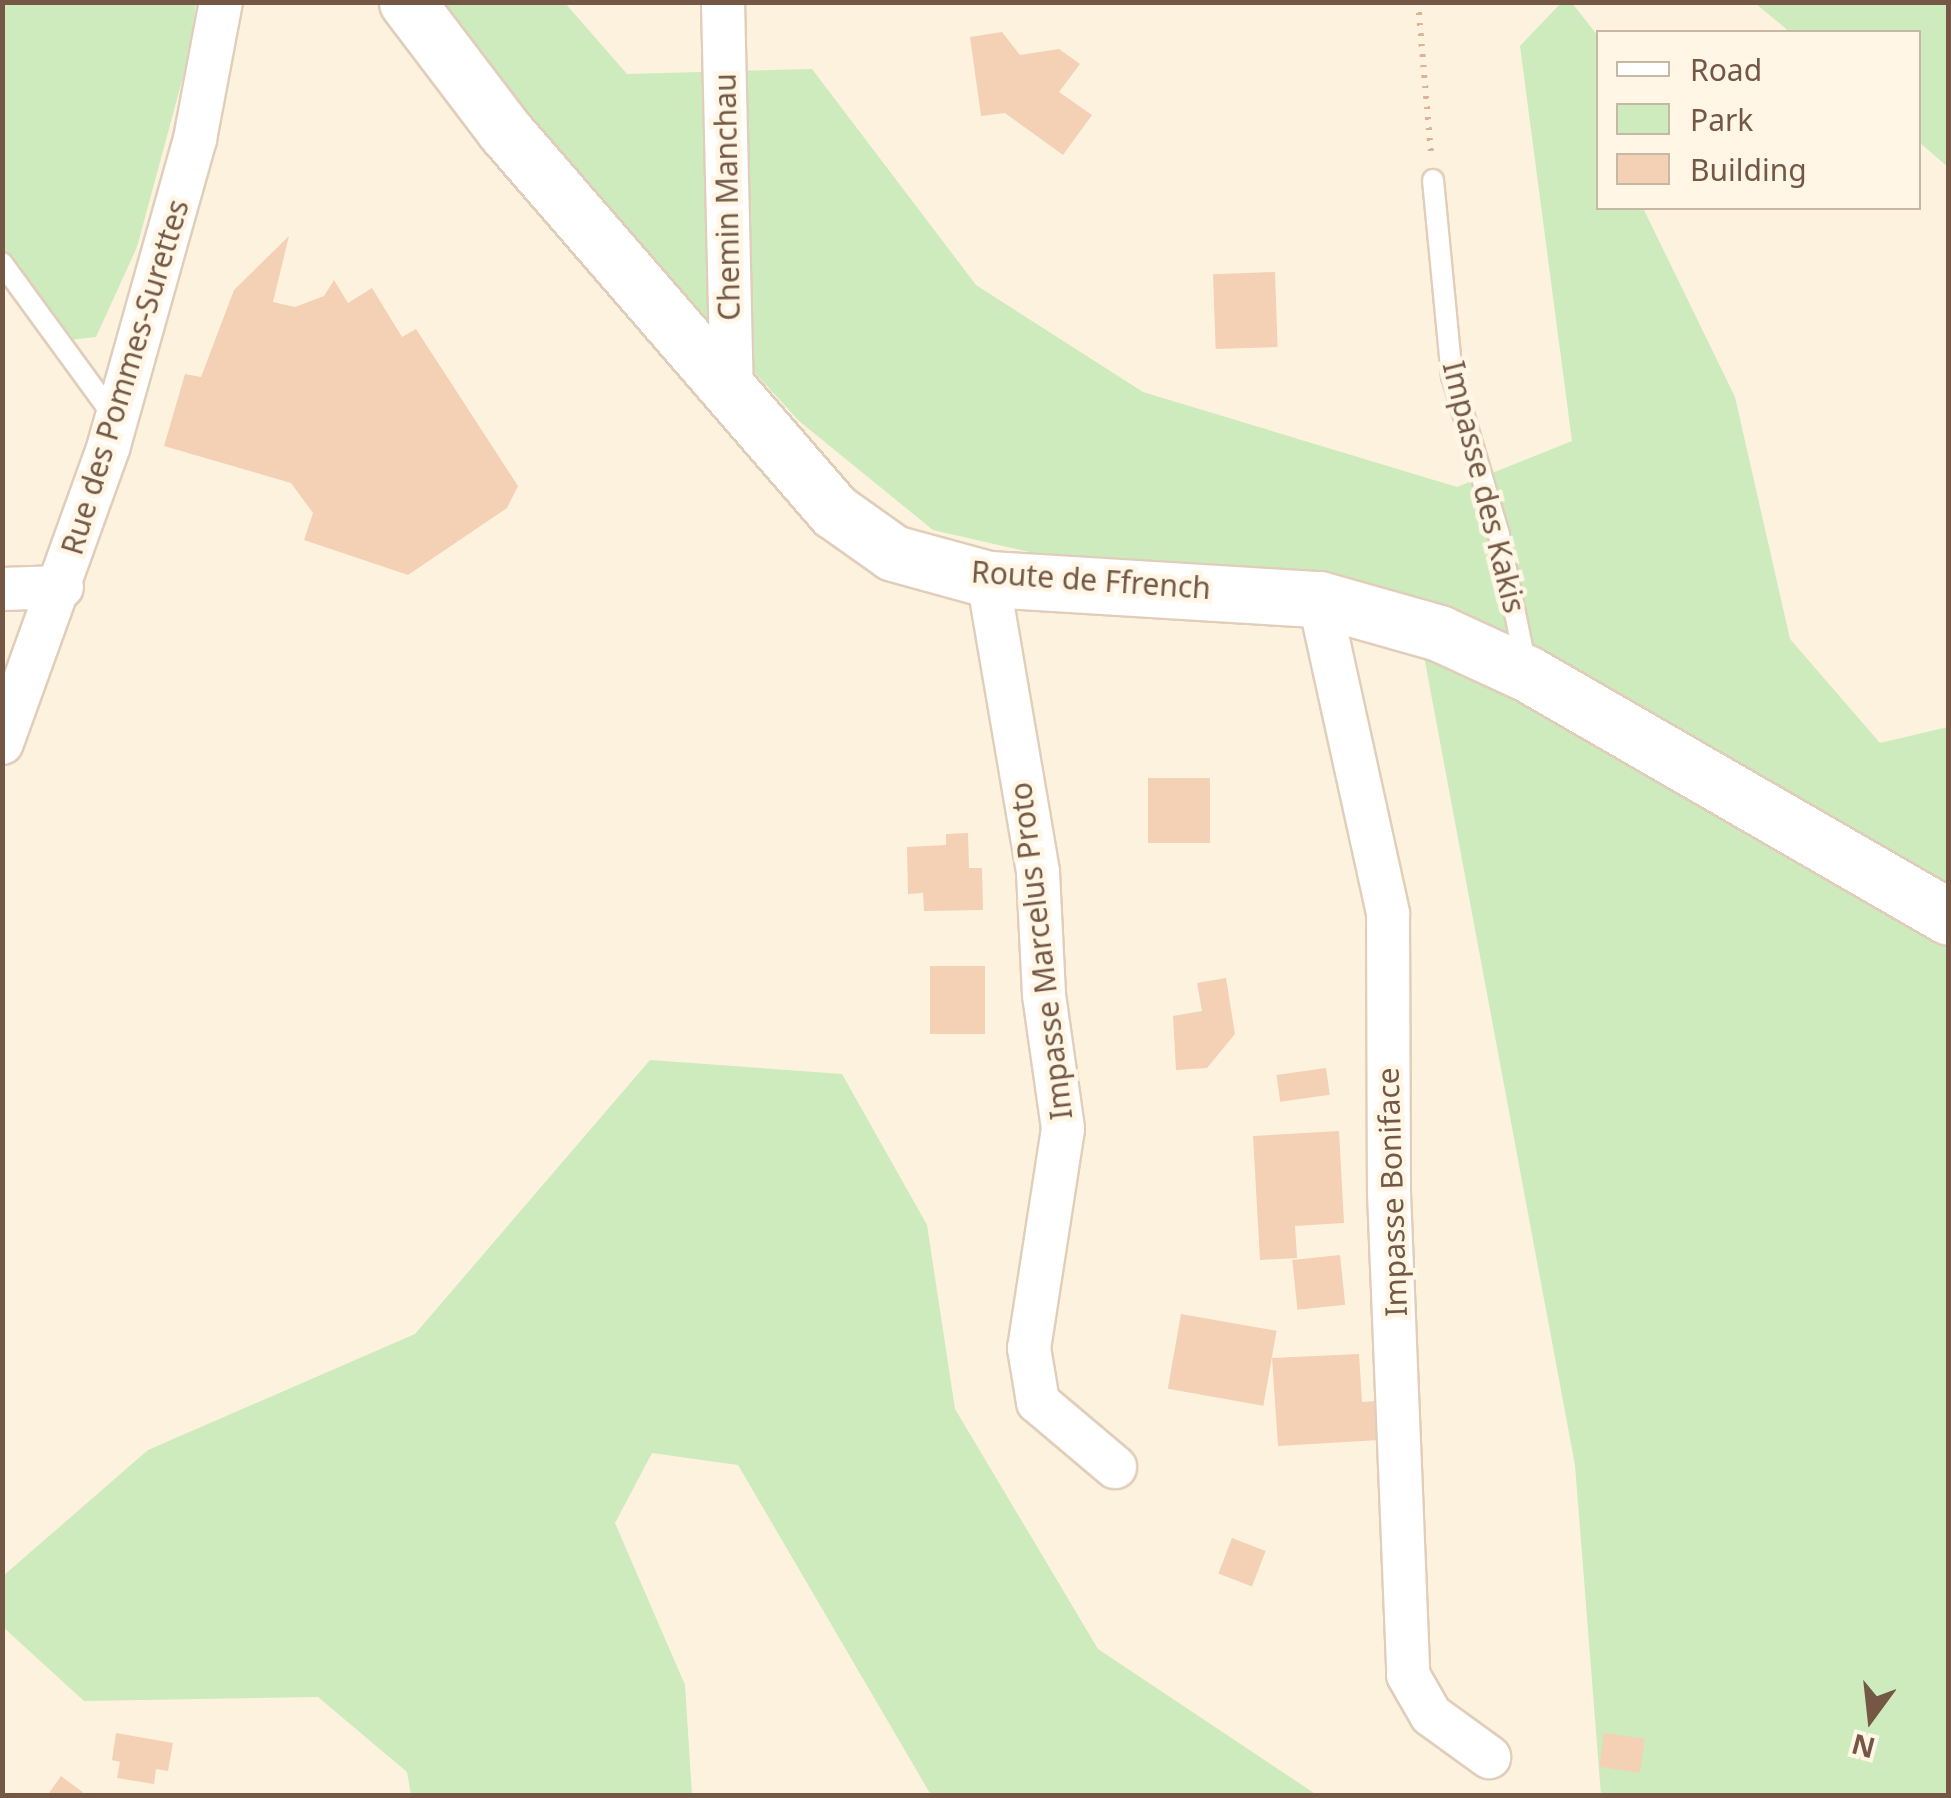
<!DOCTYPE html>
<style>
body{margin:0}
#map{position:relative;width:1951px;height:1798px;overflow:hidden;background:#fdf2de;font-family:"Noto Sans",sans-serif}
div>[style]{position:absolute}
[style*='--x']{left:calc(var(--x)*1px);top:calc(var(--y)*1px);width:calc(var(--w)*1px);rotate:calc(var(--a)*1deg)}
.green>*{inset:0;background:#cdebbc}
.building>*{inset:0;background:#f4d0b4;transform-origin:0 0}
.path>*{height:6px;margin-top:-3px;transform-origin:0;background:repeating-linear-gradient(90deg,#d8b498 0 2.5px,transparent 0 10.5px)}
.roads{filter:drop-shadow(2px 0 #e1ceba) drop-shadow(-2px 0 #e1ceba) drop-shadow(0 2px #e1ceba) drop-shadow(0 -2px #e1ceba)}
.lane>*{height:20px;margin:-10px;padding:0 10px;transform-origin:10px;border-radius:10px;background:#fff}
.street>*{height:42px;margin:-21px;padding:0 21px;transform-origin:21px;border-radius:21px;background:#fff}
.secondary>*{height:55px;margin:-27.5px;padding:0 27.5px;transform-origin:27.5px;border-radius:27.5px;background:#fff}
span{translate:-50% -50%;white-space:nowrap;text-align:center;line-height:1.15;-webkit-text-stroke:9px #fff6e5;paint-order:stroke}
.street-label{font-size:30px;color:#745845}
.frame{position:absolute;inset:0;border:5px solid #745845;pointer-events:none}
.legend{position:absolute;left:1596px;top:30px;width:325px;height:180px;box-sizing:border-box;background:#fff6e5;border:2px solid #c7b7a5;margin:0;padding:12px 18px;list-style:none;font-size:30px;color:#745845}
.legend li{display:flex;align-items:center;gap:20px;height:50px}
.legend b{width:50px;border:2px solid #c7b7a5}
.north{position:absolute;left:1821px;top:1668px;width:100px;height:100px;-webkit-text-stroke:8px #fff6e5;paint-order:stroke;rotate:195deg;font-size:28px;font-weight:700;line-height:40px;text-align:center;color:#745845}
.north::after{content:'';display:block;margin:auto;width:35px;height:45px;background:#745845;clip-path:polygon(50% 0,100% 100%,50% 72%,0 100%)}
</style>
<div id="map">
<div class="green">
<i style="clip-path:polygon(2px 3px,196px 3px,190px 51px,137px 247px,96px 337px,68px 340px,52px 332px,3px 248px)"></i>
<i style="clip-path:polygon(439px 3px,565px 3px,627px 74px,812px 69px,976px 285px,1143px 392px,1457px 487px,1572px 441px,1520px 46px,1561px 3px,1572px 3px,1598px 36px,1598px 208px,1643px 208px,1735px 397px,1790px 639px,1880px 743px,1948px 727px,1948px 1795px,1601px 1795px,1575px 1465px,1413px 597px,1107px 570px,933px 530px,799px 421px,514px 110px)"></i>
<i style="clip-path:polygon(1755px 3px,1948px 3px,1948px 167px,1919px 142px,1918px 32px,1790px 32px)"></i>
<i style="clip-path:polygon(650px 1060px,842px 1074px,927px 1225px,955px 1409px,1098px 1649px,1317px 1795px,931px 1795px,738px 1465px,652px 1453px,615px 1523px,685px 1685px,692px 1795px,411px 1795px,407px 1772px,318px 1697px,84px 1701px,3px 1627px,3px 1576px,148px 1450px,415px 1334px)"></i>
</div>
<div class="building">
<i style="clip-path:polygon(1002px 32px,1020px 55px,1059px 49px,1080px 64px,1059px 92px,1092px 115px,1063px 155px,1005px 113px,981px 116px,970px 37px)"></i>
<i style="clip-path:polygon(289px 236px,273px 302px,295px 307px,324px 296px,334px 280px,348px 303px,372px 288px,402px 337px,416px 329px,518px 486px,507px 508px,408px 575px,304px 540px,313px 513px,291px 483px,164px 446px,185px 374px,201px 377px,234px 290px)"></i>
<i style="left:1275px;top:272px;width:75px;height:62px;rotate:88deg"></i>
<i style="left:1148px;top:778px;width:62px;height:65px"></i>
<i style="clip-path:polygon(968px 833px,969px 868px,982px 868px,983px 910px,924px 911px,923px 893px,908px 894px,907px 847px,946px 845px,946px 834px)"></i>
<i style="left:930px;top:966px;width:55px;height:68px"></i>
<i style="clip-path:polygon(1226px 978px,1235px 1034px,1207px 1068px,1176px 1070px,1173px 1016px,1202px 1011px,1197px 983px)"></i>
<i style="left:1326px;top:1068px;width:27px;height:50px;rotate:82deg"></i>
<i style="clip-path:polygon(1339px 1131px,1344px 1223px,1295px 1226px,1297px 1258px,1260px 1260px,1253px 1136px)"></i>
<i style="left:1340px;top:1255px;width:50px;height:48px;rotate:84deg"></i>
<i style="left:1181px;top:1314px;width:97px;height:76px;rotate:10deg"></i>
<i style="clip-path:polygon(1359px 1354px,1362px 1402px,1377px 1401px,1379px 1440px,1278px 1446px,1272px 1358px)"></i>
<i style="left:1232px;top:1538px;width:36px;height:38px;rotate:21deg"></i>
<i style="clip-path:polygon(116px 1733px,173px 1743px,168px 1771px,156px 1769px,154px 1784px,117px 1778px,120px 1762px,112px 1760px)"></i>
<i style="left:1604px;top:1733px;width:41px;height:34px;rotate:8deg"></i>
<i style="clip-path:polygon(61px 1776px,88px 1796px,47px 1796px)"></i>
</div>
<div class="path">
<i style="--x:1418;--y:2;--w:153;--a:85.1"></i>
</div>
<div class="roads">
<div class="lane">
<i style="--x:1433;--y:180;--w:197;--a:84.5"></i>
<i style="--x:1452;--y:376;--w:166;--a:73.5"></i>
<i style="--x:1499;--y:535;--w:135;--a:78.4"></i>
<i style="--x:2;--y:263;--w:192;--a:53.9"></i>
</div>
<div class="street">
<i style="--x:723;--y:2;--w:390;--a:88.7"></i>
<i style="--x:988;--y:579;--w:297;--a:80.3"></i>
<i style="--x:1038;--y:872;--w:123;--a:87.2"></i>
<i style="--x:1044;--y:995;--w:135;--a:81.9"></i>
<i style="--x:1063;--y:1129;--w:222;--a:98.8"></i>
<i style="--x:1029;--y:1348;--w:55;--a:80.5"></i>
<i style="--x:1038;--y:1402;--w:101;--a:40.2"></i>
<i style="--x:2;--y:589;--w:60;--a:-1.9"></i>
<i style="--x:1319;--y:599;--w:322;--a:77.6"></i>
<i style="--x:1388;--y:914;--w:279;--a:89.8"></i>
<i style="--x:1389;--y:1193;--w:482;--a:87.7"></i>
<i style="--x:1408;--y:1675;--w:46;--a:60.1"></i>
<i style="--x:1431;--y:1715;--w:72;--a:35.9"></i>
<i style="--x:2;--y:743;--w:317;--a:-70.2"></i>
<i style="--x:109;--y:445;--w:318;--a:-74.3"></i>
<i style="--x:195;--y:139;--w:139;--a:-79.3"></i>
</div>
<div class="secondary">
<i style="--x:407;--y:2;--w:162;--a:52.8"></i>
<i style="--x:505;--y:131;--w:503;--a:49.11"></i>
<i style="--x:834;--y:511;--w:72;--a:35.4"></i>
<i style="--x:893;--y:553;--w:98;--a:15.3"></i>
<i style="--x:988;--y:579;--w:332;--a:3.5"></i>
<i style="--x:1319;--y:599;--w:125;--a:15.8"></i>
<i style="--x:1439;--y:633;--w:98;--a:24.7"></i>
<i style="--x:1528;--y:674;--w:485;--a:30"></i>
</div>
</div>
<div class="street-label">
<span style="left:727px;top:197px;rotate:-91deg">Chemin Manchau</span>
<span style="left:125px;top:377px;rotate:-73deg">Rue des Pommes-Surettes</span>
<span style="left:1484px;top:487px;rotate:76deg">Impasse des Kakis</span>
<span style="left:1091px;top:580px;rotate:4deg">Route de Ffrench</span>
<span style="left:1041px;top:951px;rotate:-97deg">Impasse Marcelus Proto</span>
<span style="left:1392px;top:1192px;rotate:-92deg">Impasse Boniface</span>
</div>
<div class="frame"></div>
<ul class="legend">
<li><b style="height:12px;background:#fff"></b>Road</li>
<li><b style="height:28px;background:#cdebbc"></b>Park</li>
<li><b style="height:28px;background:#f4d0b4"></b>Building</li>
</ul>
<div class="north">N</div>
</div>
